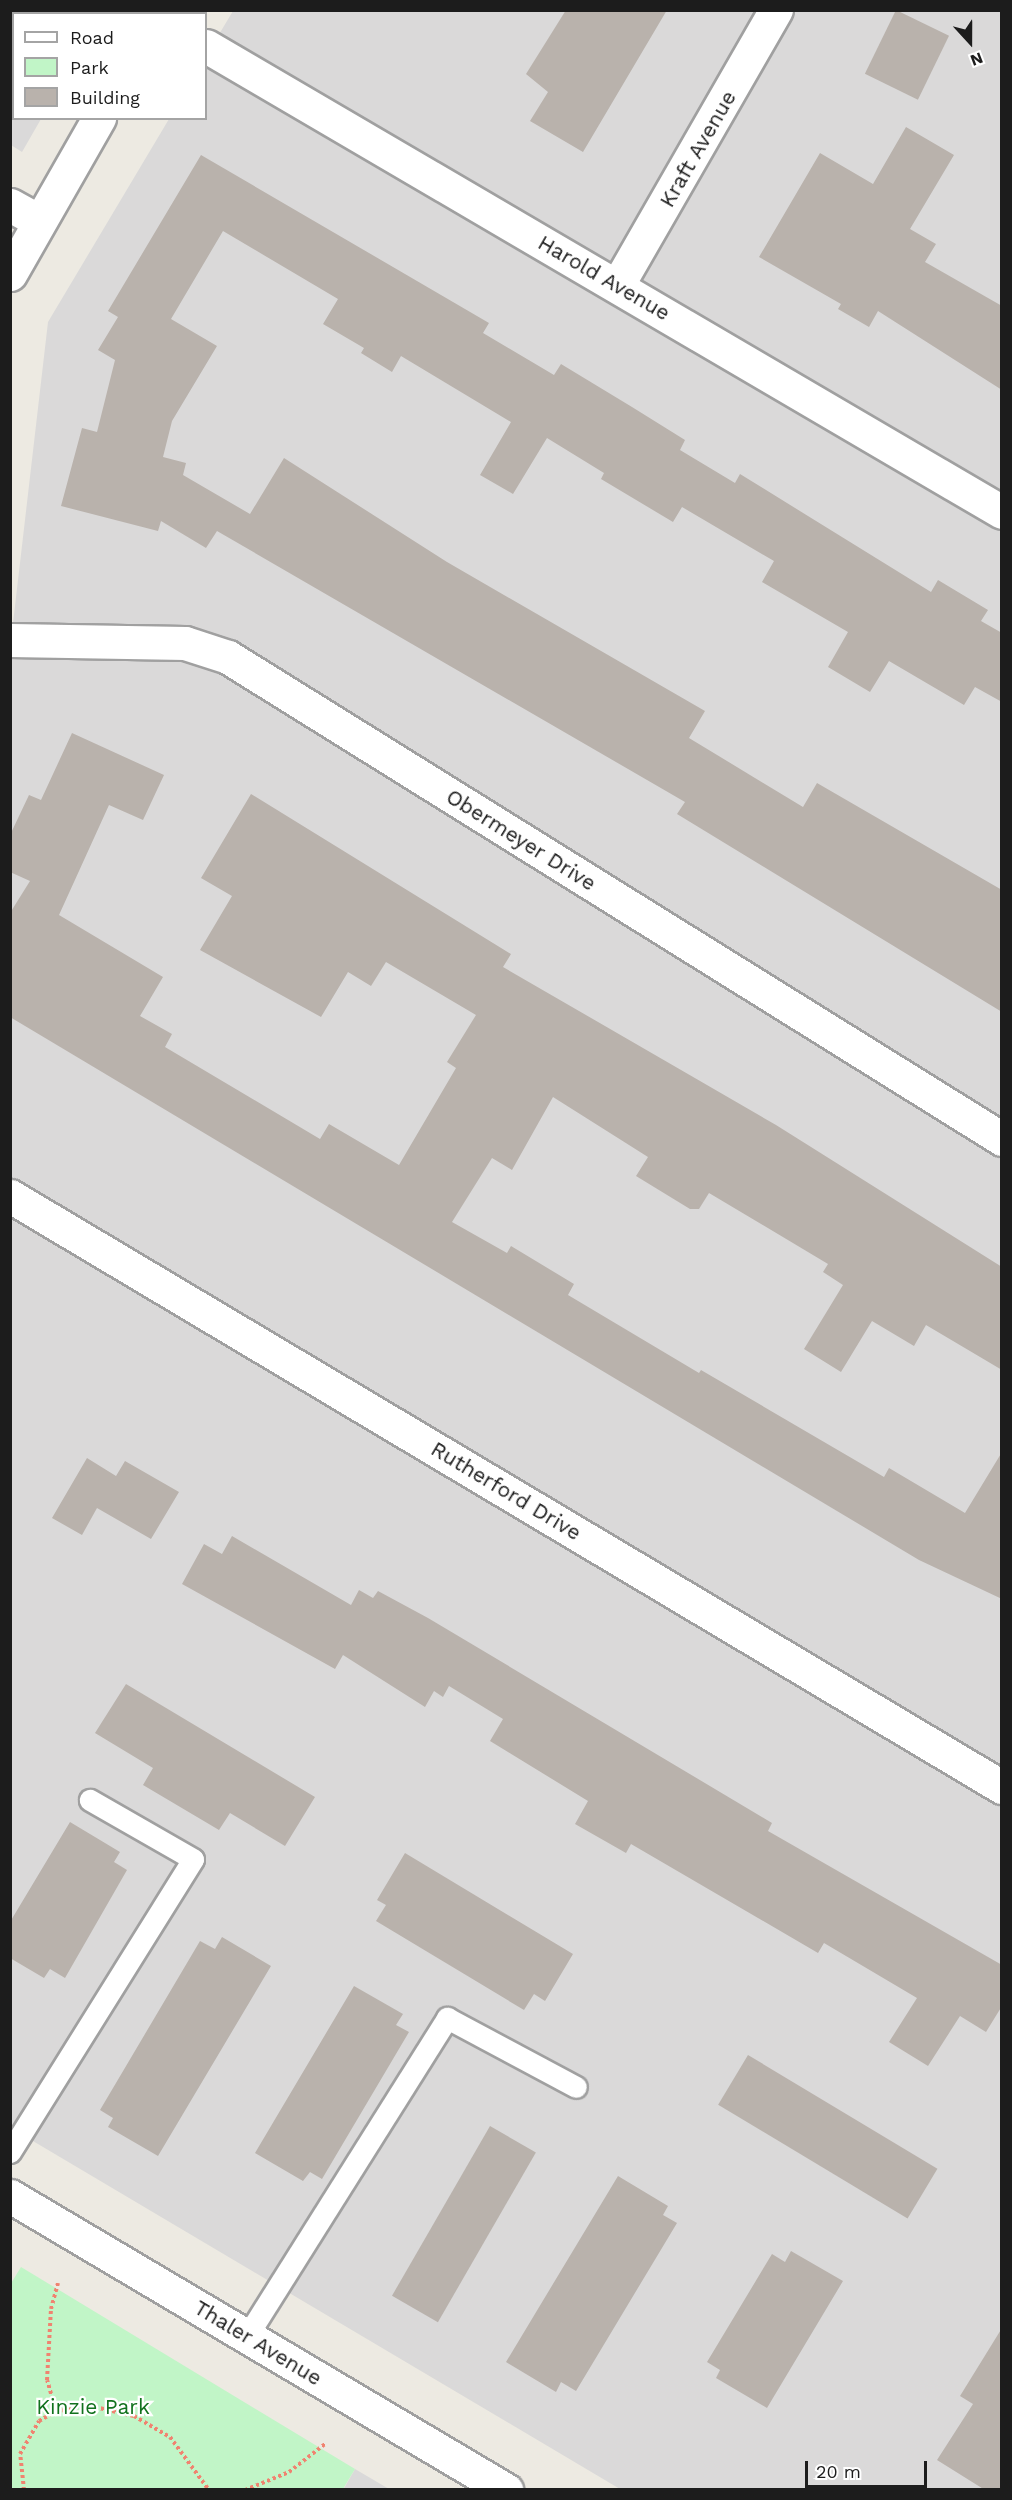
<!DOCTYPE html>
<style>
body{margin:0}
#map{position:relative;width:1012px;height:2500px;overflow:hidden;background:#edeae2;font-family:"Work Sans",sans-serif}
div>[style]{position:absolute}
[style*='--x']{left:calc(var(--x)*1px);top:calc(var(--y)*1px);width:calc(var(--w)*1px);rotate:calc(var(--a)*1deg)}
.residential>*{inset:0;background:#dad9d9}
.park>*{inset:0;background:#c1f5c7}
.building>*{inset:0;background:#b9b2ac;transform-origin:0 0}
.path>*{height:4px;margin-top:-2px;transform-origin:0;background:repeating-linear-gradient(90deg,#f08370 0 3px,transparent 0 6px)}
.roads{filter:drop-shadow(2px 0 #a0a0a0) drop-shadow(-2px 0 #a0a0a0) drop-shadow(0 2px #a0a0a0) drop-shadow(0 -2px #a0a0a0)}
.service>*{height:21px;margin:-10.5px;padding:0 10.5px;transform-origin:10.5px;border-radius:10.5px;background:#fff}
.minor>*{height:33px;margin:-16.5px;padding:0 16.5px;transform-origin:16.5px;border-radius:16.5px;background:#fff}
span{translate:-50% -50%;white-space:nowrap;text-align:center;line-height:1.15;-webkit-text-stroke:4.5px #fff;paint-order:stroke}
.street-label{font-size:21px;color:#1c1c1c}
.park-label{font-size:21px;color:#12721e}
.frame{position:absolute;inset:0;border:12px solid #1c1c1c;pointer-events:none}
.legend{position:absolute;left:12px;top:12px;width:195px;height:108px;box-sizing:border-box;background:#fff;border:2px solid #a4a4a4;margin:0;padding:8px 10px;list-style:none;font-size:18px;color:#1c1c1c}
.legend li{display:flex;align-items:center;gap:12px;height:30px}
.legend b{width:30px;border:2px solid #a4a4a4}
.north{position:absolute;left:940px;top:12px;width:60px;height:60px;-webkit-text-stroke:4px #fff;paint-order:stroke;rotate:159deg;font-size:16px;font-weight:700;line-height:24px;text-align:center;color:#1c1c1c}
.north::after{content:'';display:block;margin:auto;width:21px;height:27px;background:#1c1c1c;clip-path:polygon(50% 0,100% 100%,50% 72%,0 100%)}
.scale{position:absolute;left:805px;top:2461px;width:122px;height:27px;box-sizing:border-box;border:3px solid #1c1c1c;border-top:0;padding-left:8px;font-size:18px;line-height:21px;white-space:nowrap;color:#1c1c1c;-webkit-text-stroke:4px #fff;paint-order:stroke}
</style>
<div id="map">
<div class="residential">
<i style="clip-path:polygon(11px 10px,106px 11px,14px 14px,14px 118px,41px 119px,22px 152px,11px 145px)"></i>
<i style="clip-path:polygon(233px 11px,1001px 11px,1001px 2489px,620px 2489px,11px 2128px,10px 649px,48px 322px,169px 119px,206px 118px,206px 56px)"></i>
<i style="clip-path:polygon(355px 2469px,389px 2489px,343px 2490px)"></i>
</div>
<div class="park">
<i style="clip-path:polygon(21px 2267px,355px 2469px,343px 2489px,11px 2489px,10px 2285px)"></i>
</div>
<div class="building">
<i style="clip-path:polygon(566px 10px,667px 10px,583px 152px,530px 121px,548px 92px,526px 74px)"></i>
<i style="left:896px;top:10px;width:59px;height:71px;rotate:26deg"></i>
<i style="clip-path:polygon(906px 127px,954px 155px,910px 229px,936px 244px,925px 262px,1002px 306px,1002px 390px,878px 311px,869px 327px,838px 309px,841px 304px,759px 257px,820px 153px,873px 184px)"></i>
<i style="clip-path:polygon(201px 155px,489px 323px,483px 333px,554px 375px,561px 364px,632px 407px,685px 440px,680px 450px,735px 483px,740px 474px,931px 592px,938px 580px,988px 610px,981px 621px,1002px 633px,1002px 702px,975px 687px,964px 705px,889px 661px,870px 692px,828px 667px,848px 632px,762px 582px,774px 561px,682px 507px,673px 522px,601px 479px,604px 473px,547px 438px,513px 494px,480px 475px,511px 422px,401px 356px,392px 372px,361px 353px,364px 348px,323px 324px,338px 299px,223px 231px,171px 319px,217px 346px,172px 421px,163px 457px,186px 463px,183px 475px,250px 514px,284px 458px,447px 562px,705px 711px,689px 738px,803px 807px,817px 783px,1002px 890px,1002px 1012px,677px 814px,685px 802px,217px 531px,206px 548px,161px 521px,158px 531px,61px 506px,82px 428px,97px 432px,115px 360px,98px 350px,118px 317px,108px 311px)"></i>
<i style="clip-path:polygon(72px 733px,164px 775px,143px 820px,109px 805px,59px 915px,163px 977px,140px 1016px,172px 1034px,165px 1047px,320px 1139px,329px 1124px,399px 1165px,456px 1068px,447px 1062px,476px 1015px,386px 962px,371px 986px,348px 972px,321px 1017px,200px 950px,232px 896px,201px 878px,251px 794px,511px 954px,503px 967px,776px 1125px,1002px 1267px,1002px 1370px,926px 1325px,914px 1346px,872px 1321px,841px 1372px,804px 1349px,843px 1285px,823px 1272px,828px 1264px,709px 1193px,699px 1209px,690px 1209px,636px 1176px,648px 1157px,553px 1097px,512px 1170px,492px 1158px,452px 1222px,507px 1253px,511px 1246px,574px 1284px,568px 1295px,699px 1373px,701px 1370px,884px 1477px,889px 1468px,965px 1513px,1002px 1452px,1002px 1599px,919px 1560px,10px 1017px,10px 913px,30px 881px,10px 872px,10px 835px,29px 795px,41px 800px)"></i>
<i style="clip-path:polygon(87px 1458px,116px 1476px,125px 1461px,179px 1492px,151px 1539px,97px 1508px,82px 1535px,52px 1518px)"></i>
<i style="clip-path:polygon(232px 1536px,351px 1605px,359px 1590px,373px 1598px,378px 1591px,428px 1618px,772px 1823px,768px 1831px,1002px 1965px,1002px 2006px,986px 2032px,960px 2016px,928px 2066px,889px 2042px,917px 1998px,824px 1943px,818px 1953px,631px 1844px,626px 1853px,575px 1824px,588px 1801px,490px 1741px,503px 1719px,449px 1686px,443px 1697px,434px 1691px,425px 1707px,343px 1655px,335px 1669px,182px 1584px,204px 1544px,222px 1554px)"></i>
<i style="clip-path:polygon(126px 1684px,315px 1797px,285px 1846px,230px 1813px,219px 1830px,143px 1785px,153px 1768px,95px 1733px)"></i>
<i style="clip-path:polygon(70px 1822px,120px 1852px,114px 1862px,127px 1870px,65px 1978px,50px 1969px,44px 1978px,10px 1958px,10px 1922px)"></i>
<i style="clip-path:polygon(405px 1853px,573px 1954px,545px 2001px,534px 1994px,524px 2010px,376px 1921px,386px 1905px,377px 1900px)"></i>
<i style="clip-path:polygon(222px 1937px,271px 1966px,158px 2156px,108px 2127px,113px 2118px,100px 2110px,200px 1941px,215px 1949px)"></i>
<i style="clip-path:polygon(354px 1986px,403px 2014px,396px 2025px,409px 2032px,322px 2179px,310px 2172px,303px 2181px,255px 2153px)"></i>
<i style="left:748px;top:2055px;width:221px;height:58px;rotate:31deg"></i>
<i style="left:490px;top:2126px;width:53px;height:196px;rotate:30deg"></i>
<i style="clip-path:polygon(618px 2176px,668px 2206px,663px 2215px,677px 2223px,576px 2391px,561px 2382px,556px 2392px,506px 2362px)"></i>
<i style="clip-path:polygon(791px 2251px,843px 2281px,767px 2408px,716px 2378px,720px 2370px,707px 2362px,772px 2254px,785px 2262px)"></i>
<i style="clip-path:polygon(1002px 2328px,1002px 2490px,985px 2490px,937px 2460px,973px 2404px,960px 2396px)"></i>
</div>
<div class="path">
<i style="--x:56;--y:2411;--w:32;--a:-106"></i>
<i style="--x:47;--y:2380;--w:71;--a:-86.8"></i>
<i style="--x:51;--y:2309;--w:27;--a:-75"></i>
<i style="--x:24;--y:2490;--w:36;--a:-96"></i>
<i style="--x:20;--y:2454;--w:38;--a:-60"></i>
<i style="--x:39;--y:2421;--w:20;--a:-30"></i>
<i style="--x:56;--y:2411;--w:39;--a:-6"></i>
<i style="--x:95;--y:2407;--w:40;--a:13"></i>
<i style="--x:134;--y:2416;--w:42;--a:30.3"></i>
<i style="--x:170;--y:2437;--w:66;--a:53.7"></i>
<i style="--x:245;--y:2490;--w:48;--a:-22.2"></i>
<i style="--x:289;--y:2472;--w:46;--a:-37.9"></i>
</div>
<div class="roads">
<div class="service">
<i style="--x:10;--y:2152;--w:345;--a:-58"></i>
<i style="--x:193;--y:1859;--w:119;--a:-150.2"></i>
<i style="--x:247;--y:2336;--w:376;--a:-57.8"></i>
<i style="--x:447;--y:2018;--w:146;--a:28.1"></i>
</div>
<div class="minor">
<i style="--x:163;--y:14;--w:4;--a:-63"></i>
<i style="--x:206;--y:46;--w:922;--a:30.35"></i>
<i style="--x:10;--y:205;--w:31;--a:29"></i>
<i style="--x:10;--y:274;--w:180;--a:-60.3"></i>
<i style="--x:617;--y:286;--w:319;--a:-60.1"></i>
<i style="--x:10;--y:640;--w:175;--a:1"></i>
<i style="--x:185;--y:643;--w:45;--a:18"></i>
<i style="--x:228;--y:657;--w:912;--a:31.91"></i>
<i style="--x:10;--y:1196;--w:1155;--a:30.79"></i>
<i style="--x:10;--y:2196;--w:577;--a:30.66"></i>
</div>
</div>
<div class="street-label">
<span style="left:698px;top:149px;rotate:-60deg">Kraft Avenue</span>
<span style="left:604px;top:278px;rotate:30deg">Harold Avenue</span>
<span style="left:521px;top:840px;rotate:32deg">Obermeyer Drive</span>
<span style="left:506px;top:1491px;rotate:31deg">Rutherford Drive</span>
<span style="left:258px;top:2343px;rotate:31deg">Thaler Avenue</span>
</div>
<div class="park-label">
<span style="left:93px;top:2407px">Kinzie Park</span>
</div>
<div class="frame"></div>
<ul class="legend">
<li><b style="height:8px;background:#fff"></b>Road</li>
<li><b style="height:16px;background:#c1f5c7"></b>Park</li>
<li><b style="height:16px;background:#b9b2ac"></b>Building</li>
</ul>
<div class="north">N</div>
<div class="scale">20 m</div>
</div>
